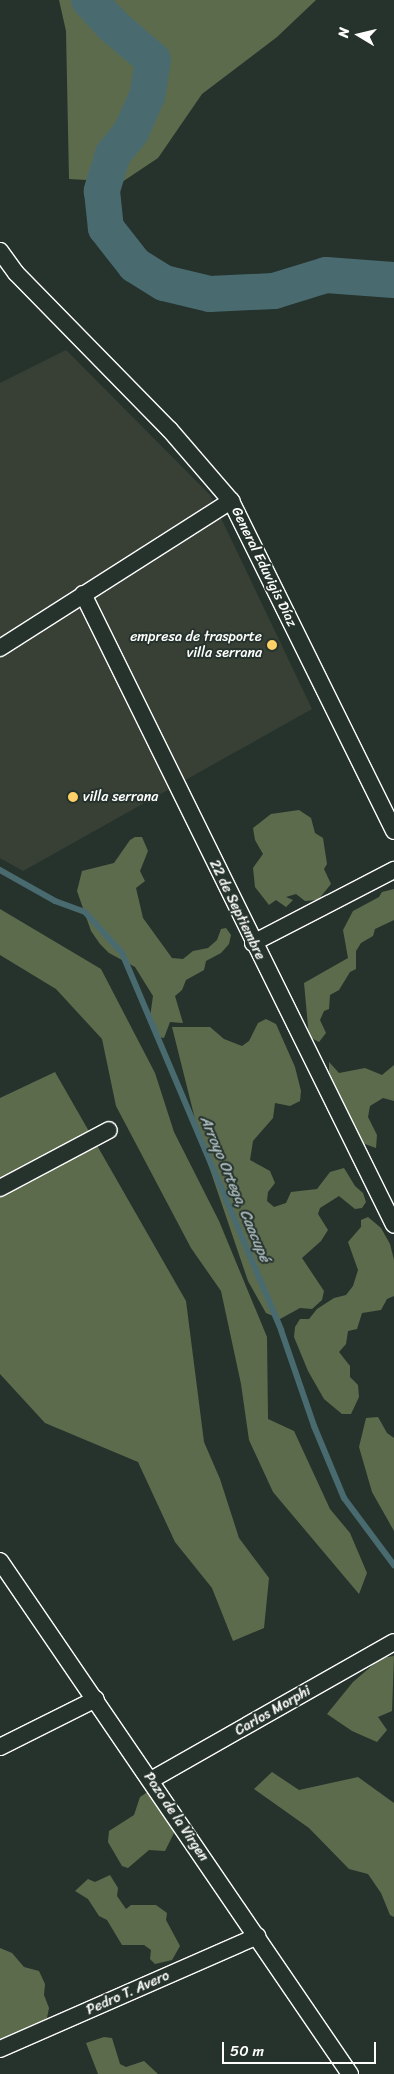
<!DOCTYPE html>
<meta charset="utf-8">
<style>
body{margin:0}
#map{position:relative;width:394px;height:2074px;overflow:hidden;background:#26332d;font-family:Sriracha,sans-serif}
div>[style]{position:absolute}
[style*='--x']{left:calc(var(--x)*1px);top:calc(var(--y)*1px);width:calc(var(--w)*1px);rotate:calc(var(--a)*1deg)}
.built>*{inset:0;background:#384036}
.green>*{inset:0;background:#5d6b4d}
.stream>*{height:6px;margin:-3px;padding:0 3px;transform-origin:3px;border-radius:3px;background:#496b70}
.river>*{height:36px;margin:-18px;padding:0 18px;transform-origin:18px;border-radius:18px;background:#496b70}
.roads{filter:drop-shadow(1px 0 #fff) drop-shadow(-1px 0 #fff) drop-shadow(0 1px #fff) drop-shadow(0 -1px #fff)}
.street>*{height:16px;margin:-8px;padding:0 8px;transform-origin:8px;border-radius:8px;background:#26332d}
.dots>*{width:14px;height:14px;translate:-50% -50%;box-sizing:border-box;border:2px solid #26332d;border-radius:50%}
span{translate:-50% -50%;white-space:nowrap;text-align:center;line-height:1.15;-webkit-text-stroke:4px #26332d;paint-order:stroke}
.street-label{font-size:14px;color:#fff}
.poi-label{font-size:14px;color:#fff}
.right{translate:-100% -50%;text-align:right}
.left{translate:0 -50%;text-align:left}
.water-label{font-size:15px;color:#adbcbf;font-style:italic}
.north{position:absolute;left:334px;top:10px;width:50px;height:50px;-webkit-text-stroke:4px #26332d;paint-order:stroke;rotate:279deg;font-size:14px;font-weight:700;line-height:20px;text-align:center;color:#fff}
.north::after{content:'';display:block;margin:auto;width:18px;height:22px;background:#fff;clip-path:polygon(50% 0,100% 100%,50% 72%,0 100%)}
.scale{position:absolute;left:222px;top:2042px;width:154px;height:22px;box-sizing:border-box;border:2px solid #fff;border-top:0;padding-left:6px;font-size:15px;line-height:18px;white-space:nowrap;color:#fff;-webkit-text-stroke:4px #26332d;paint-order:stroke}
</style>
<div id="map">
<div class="built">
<i style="clip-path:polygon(66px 350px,210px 495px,312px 709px,23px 871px,0 858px,0 383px)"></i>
</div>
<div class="green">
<i style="clip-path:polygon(59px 0,316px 0,277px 37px,202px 94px,158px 158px,122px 182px,69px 179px,66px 31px)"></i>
<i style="clip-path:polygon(299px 810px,311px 818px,315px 833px,323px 838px,327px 864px,324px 869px,331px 884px,318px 900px,305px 901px,296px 894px,286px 897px,293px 900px,286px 907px,276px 900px,269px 905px,255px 887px,253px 868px,263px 854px,255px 840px,253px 828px,271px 814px)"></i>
<i style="clip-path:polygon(135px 837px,142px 837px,148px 851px,140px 871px,145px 881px,136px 888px,143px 918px,172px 958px,183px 959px,193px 951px,208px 948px,217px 940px,221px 929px,226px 928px,231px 935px,229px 944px,221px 953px,206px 961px,204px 970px,186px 980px,182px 990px,175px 996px,183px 1023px,170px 1022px,164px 1038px,154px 1036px,150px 1017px,153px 996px,135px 967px,109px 953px,100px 944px,91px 931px,77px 891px,82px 871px,114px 863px,130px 840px)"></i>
<i style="clip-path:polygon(394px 889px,394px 920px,375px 929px,373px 936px,361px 943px,356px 951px,356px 969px,350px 972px,339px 990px,330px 995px,329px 1009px,324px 1011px,320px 1020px,326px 1033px,319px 1042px,309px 1037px,304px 983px,348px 958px,343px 930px,353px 911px,379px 897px,382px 892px)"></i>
<i style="clip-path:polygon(0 909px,101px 969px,155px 1073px,174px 1132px,219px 1221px,267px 1337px,268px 1419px,294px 1431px,330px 1509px,350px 1533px,367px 1573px,359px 1594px,273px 1492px,249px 1440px,241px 1384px,221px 1291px,191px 1248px,116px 1106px,102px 1039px,56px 989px,0 955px)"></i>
<i style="clip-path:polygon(266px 1019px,276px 1024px,295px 1067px,301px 1091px,300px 1101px,290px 1106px,275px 1103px,273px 1118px,253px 1141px,250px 1160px,270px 1171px,275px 1183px,268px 1192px,267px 1201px,274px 1207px,286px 1203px,291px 1192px,317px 1189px,330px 1172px,344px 1168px,355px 1186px,363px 1193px,366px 1202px,362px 1208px,355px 1209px,339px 1196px,320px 1208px,318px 1214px,328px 1230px,321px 1241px,302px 1258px,324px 1291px,322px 1300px,312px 1309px,300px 1308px,280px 1319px,266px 1313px,248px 1281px,201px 1143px,172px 1027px,210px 1027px,224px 1039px,242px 1046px,249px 1041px,258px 1023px)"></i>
<i style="clip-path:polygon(329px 1062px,339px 1073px,365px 1068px,382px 1075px,394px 1065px,394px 1101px,383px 1098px,370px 1106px,368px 1117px,377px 1135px,376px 1148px,362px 1143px,329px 1083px)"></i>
<i style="clip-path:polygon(55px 1072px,186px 1301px,204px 1442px,220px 1479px,239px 1538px,269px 1578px,264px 1628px,233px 1641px,212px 1588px,175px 1542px,138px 1462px,45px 1423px,0 1374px,0 1098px)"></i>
<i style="clip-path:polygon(368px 1217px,381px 1228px,390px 1244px,394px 1260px,394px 1296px,387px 1299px,381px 1310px,362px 1313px,357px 1329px,348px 1331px,346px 1344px,339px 1352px,350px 1366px,350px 1377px,358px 1385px,359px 1397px,351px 1414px,342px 1414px,324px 1399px,308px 1371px,294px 1337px,295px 1327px,300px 1319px,309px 1319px,317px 1309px,334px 1298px,346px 1295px,353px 1286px,358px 1270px,348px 1242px,361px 1227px,361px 1220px)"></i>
<i style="clip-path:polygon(378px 1417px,387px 1433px,394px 1438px,394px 1531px,372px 1492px,359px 1447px,366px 1418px)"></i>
<i style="clip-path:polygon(394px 1656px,392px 1711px,378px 1717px,387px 1730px,377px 1742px,352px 1731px,327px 1714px,353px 1682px,381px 1658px)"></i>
<i style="clip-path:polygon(272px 1772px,299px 1790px,358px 1777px,394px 1803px,394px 1917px,390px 1915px,381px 1893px,368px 1874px,349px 1869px,309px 1828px,254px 1789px)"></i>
<i style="clip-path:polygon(149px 1791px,174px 1814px,174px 1833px,165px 1851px,149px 1850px,128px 1868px,122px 1866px,108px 1842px,109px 1831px,134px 1815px,140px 1797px)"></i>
<i style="clip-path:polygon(110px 1875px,118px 1888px,117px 1896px,126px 1909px,131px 1905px,156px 1905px,167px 1913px,166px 1920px,180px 1946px,172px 1960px,155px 1964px,150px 1959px,151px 1950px,144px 1945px,122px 1945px,107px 1920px,99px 1916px,88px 1899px,75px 1891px,88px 1879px,95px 1882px)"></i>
<i style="clip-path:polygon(0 1948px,12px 1953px,24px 1967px,39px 1971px,45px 1984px,44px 1995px,49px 2008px,47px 2018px,36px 2028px,0 2043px)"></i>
<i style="clip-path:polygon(104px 2037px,112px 2038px,120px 2064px,126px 2067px,144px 2061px,158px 2074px,98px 2074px,86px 2043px)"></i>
</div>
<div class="stream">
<i style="--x:0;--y:870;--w:63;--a:29.4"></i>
<i style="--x:55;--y:901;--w:32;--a:20"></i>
<i style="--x:85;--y:912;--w:55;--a:47.9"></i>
<i style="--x:122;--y:953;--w:409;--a:67.1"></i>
<i style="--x:281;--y:1330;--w:102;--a:71"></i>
<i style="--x:314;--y:1426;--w:78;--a:67.4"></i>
<i style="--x:344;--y:1498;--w:84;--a:53.3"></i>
</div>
<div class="river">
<i style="--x:89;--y:0;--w:33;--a:47"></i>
<i style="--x:111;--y:24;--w:55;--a:40.6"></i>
<i style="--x:153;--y:60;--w:36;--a:99"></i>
<i style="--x:147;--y:96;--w:39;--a:114"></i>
<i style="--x:131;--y:132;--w:28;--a:129"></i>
<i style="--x:113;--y:154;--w:39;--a:107"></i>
<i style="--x:102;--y:191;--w:37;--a:84"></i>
<i style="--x:106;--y:228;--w:47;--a:51.9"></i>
<i style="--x:135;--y:265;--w:34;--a:32"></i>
<i style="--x:164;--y:283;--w:47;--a:13.4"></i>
<i style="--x:210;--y:294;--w:64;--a:-2.7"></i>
<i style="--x:274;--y:291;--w:54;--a:-17.1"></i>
<i style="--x:326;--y:275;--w:68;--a:4.2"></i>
</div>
<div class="roads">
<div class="street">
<i style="--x:0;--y:251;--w:27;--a:54"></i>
<i style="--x:16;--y:273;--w:220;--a:45.6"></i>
<i style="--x:170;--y:430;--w:94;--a:49.3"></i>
<i style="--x:231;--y:501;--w:368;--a:63.7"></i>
<i style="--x:83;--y:594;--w:703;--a:63.76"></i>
<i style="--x:0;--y:648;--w:274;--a:-32.5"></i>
<i style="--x:253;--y:943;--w:159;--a:-27.4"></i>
<i style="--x:0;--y:1188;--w:123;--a:-28"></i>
<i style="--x:0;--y:1561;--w:621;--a:55.7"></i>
<i style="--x:0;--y:1747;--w:107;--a:-26.6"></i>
<i style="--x:151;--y:1780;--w:279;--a:-29.6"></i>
<i style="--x:0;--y:2049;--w:281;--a:-23.7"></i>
</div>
</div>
<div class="dots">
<i style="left:272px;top:645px;background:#ffd166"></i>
<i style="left:73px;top:797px;background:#ffd166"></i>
</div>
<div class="street-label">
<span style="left:264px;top:567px;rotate:64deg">General Eduvigis Díaz</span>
<span style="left:237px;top:910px;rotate:64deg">22 de Septiembre</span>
<span style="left:273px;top:1711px;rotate:-30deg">Carlos Morphi</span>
<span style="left:176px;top:1817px;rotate:56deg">Pozo de la Virgen</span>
<span style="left:128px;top:1993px;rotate:-24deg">Pedro T. Avero</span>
</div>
<div class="poi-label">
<span class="right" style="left:262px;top:645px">empresa de trasporte<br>villa serrana</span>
<span class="left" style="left:83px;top:797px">villa serrana</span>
</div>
<div class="water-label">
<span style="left:235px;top:1189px;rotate:67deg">Arroyo Ortega, Caacupé</span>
</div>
<div class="north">N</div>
<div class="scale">50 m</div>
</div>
